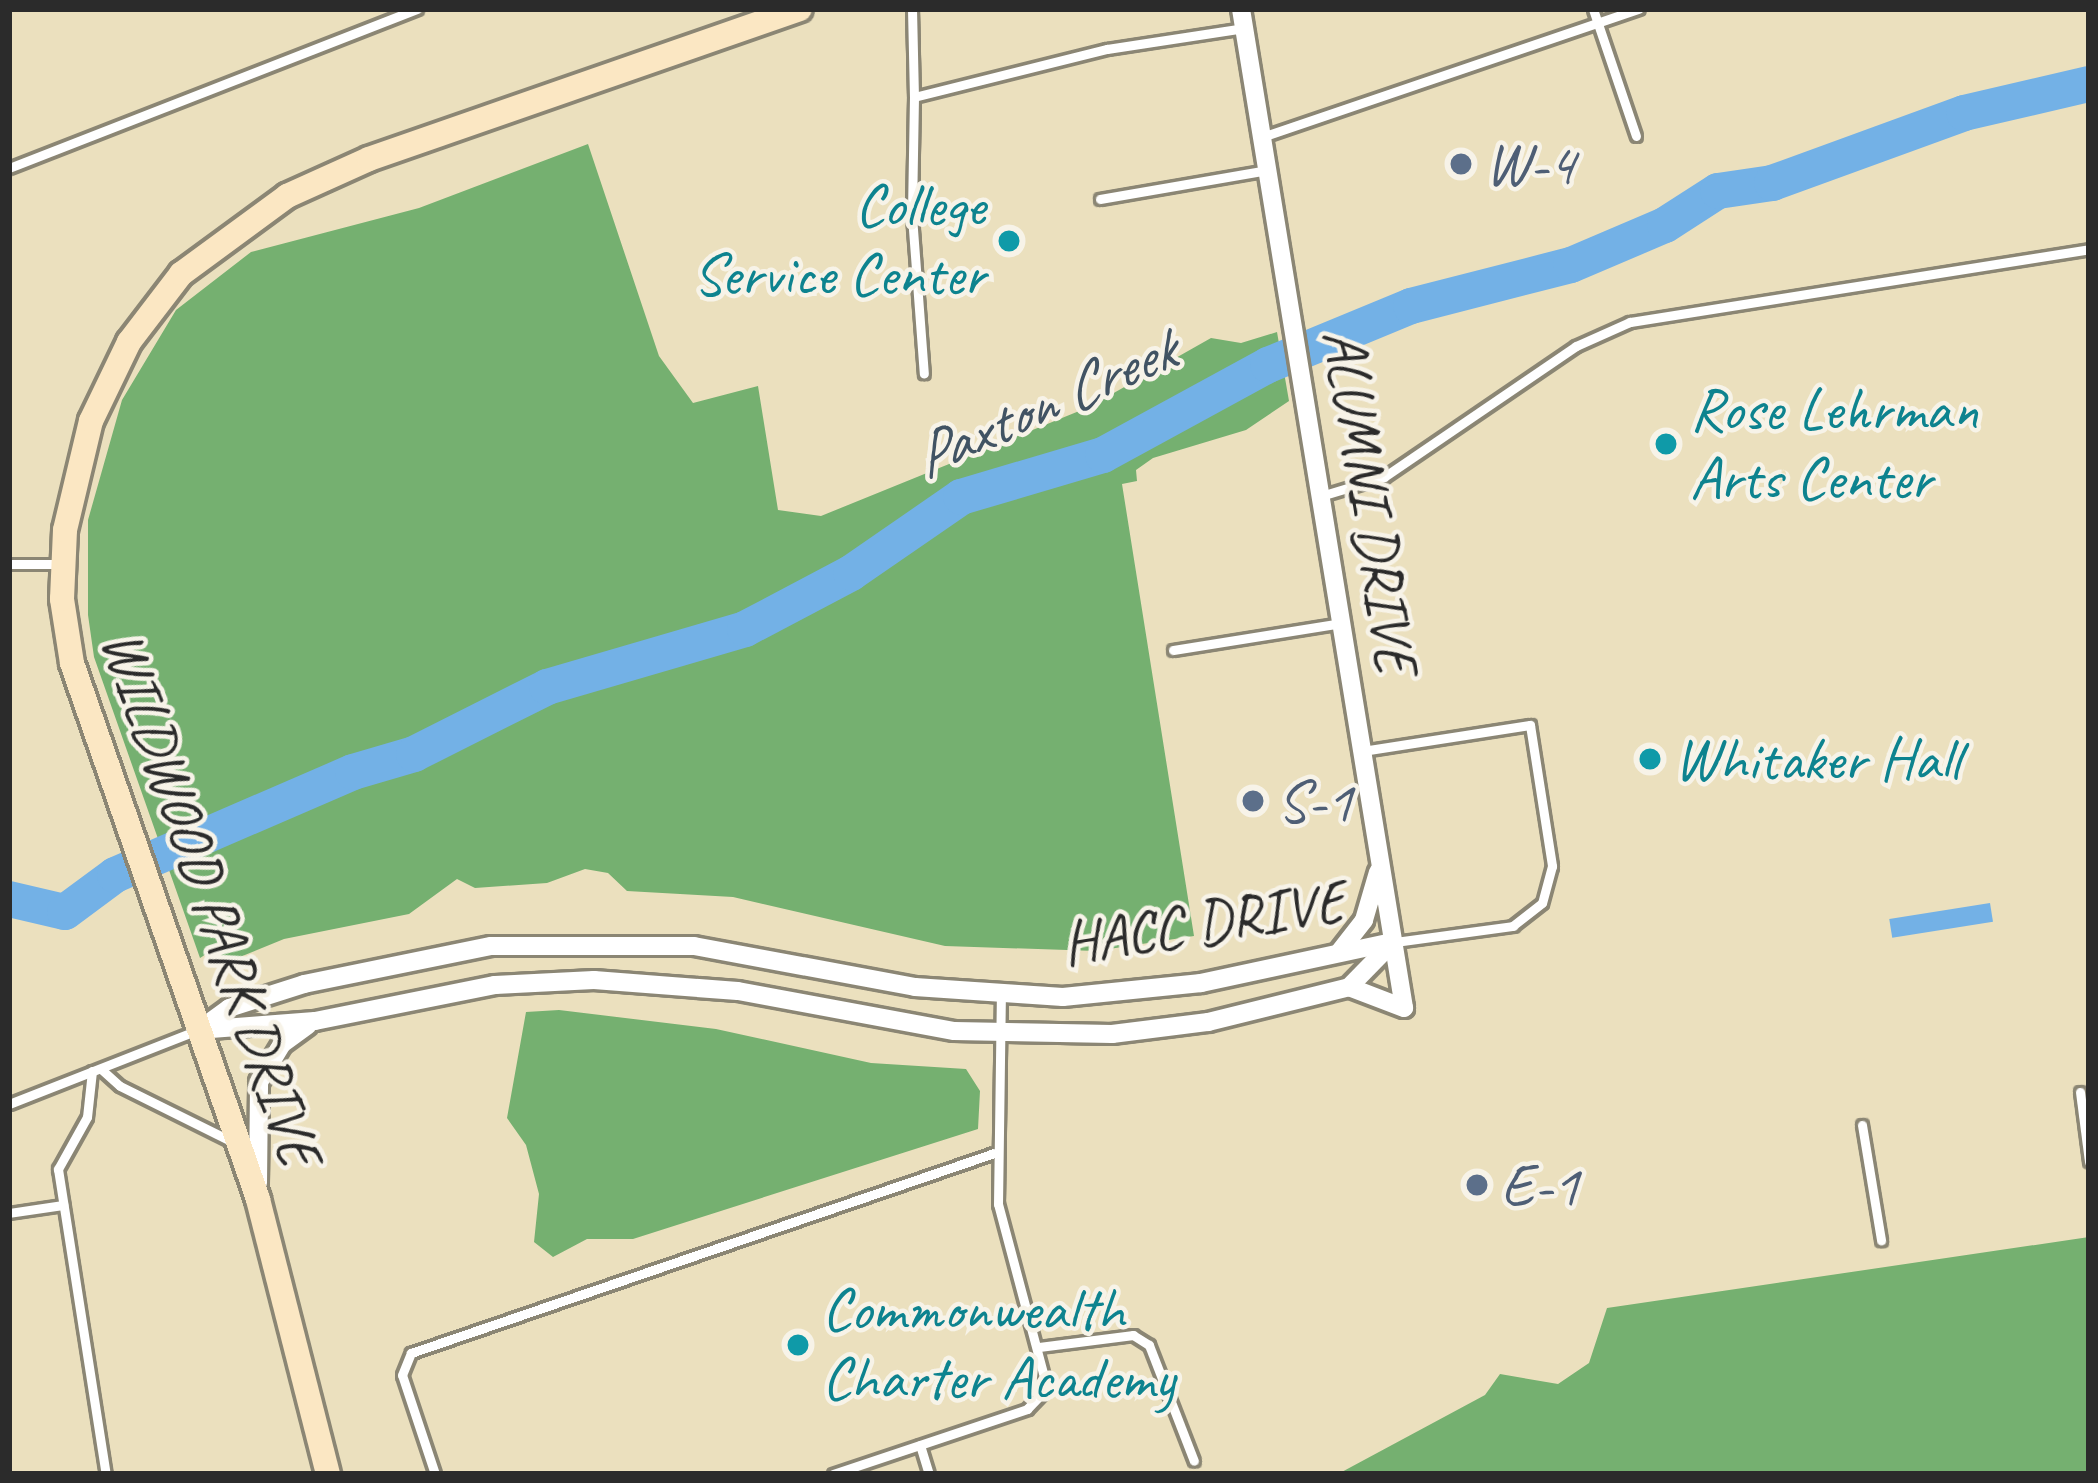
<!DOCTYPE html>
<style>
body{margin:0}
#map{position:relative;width:2098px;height:1483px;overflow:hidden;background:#ebe0be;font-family:Caveat,sans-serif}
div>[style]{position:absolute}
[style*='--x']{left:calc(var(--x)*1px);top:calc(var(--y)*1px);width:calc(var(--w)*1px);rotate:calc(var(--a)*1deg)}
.forest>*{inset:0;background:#75b070}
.water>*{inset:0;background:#73b1e6;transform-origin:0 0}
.river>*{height:36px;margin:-18px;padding:0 18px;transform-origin:18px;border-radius:18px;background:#73b1e6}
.roads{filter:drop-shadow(3px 0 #8b8674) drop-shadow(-3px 0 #8b8674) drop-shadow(0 3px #8b8674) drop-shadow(0 -3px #8b8674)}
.lane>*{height:9px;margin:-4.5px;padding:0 4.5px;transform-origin:4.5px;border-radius:4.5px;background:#fff}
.street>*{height:18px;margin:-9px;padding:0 9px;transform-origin:9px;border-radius:9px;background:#fff}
.secondary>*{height:24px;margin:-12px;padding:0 12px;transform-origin:12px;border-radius:12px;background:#fbe7c3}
.dots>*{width:33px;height:33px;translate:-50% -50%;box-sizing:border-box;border:6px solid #f7f3e8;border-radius:50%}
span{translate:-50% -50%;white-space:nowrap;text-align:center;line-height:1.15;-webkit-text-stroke:9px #f7f3e8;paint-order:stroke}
.service-label{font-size:60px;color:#4e5e75}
.left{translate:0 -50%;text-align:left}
.culture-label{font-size:60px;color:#0d838f}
.right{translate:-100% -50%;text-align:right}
.street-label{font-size:60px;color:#2b2b2b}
.water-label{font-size:63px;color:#415363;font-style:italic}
.frame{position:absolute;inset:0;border:12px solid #2b2b2b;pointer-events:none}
</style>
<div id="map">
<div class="forest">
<i style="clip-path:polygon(588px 144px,659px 356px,693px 403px,758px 386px,778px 510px,821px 516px,1089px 407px,1211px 338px,1241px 343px,1277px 332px,1289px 401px,1246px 430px,1153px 458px,1136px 470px,1137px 481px,1122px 484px,1194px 936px,1096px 951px,945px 946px,733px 897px,627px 891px,608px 873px,585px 869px,547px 883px,475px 888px,457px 879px,409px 914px,284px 939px,230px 961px,211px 951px,200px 958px,94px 657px,88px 615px,88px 520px,122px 400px,176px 310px,251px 252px,419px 208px)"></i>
<i style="clip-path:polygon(559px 1010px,716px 1029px,871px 1063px,966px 1069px,980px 1091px,978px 1129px,633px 1239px,587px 1239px,553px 1257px,534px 1242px,539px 1194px,526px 1145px,507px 1118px,526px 1012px)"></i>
<i style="clip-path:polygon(2089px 1237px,2089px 1474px,1338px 1474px,1485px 1395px,1500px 1374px,1558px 1384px,1589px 1363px,1607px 1308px)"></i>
</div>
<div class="water">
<i style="left:1990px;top:903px;width:19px;height:102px;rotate:81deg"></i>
</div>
<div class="river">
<i style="--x:9;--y:899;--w:57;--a:13.1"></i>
<i style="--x:65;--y:912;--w:62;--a:-36.5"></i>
<i style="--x:115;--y:875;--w:259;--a:-23.4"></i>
<i style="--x:353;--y:772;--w:64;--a:-16.4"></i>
<i style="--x:414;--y:754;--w:149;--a:-26.7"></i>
<i style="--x:547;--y:687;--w:206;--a:-16.3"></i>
<i style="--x:745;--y:629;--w:120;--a:-27.8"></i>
<i style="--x:851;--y:573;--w:134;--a:-34.6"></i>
<i style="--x:961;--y:497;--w:148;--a:-16.5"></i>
<i style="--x:1103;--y:455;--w:188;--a:-28.6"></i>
<i style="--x:1268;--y:365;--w:155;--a:-22.4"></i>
<i style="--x:1411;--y:306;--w:165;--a:-14.4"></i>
<i style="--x:1571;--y:265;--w:102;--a:-23.1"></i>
<i style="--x:1665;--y:225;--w:63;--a:-32.7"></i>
<i style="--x:1718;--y:191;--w:55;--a:-8.4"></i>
<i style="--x:1772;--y:183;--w:204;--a:-20"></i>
<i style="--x:1964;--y:113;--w:128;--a:-13.1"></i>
</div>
<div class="roads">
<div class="lane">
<i style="--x:912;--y:9;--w:88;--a:88.7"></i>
<i style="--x:914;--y:97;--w:199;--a:-14"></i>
<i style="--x:1107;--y:49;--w:139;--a:-8.7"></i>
<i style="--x:1593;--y:9;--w:134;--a:71.3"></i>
<i style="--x:914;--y:97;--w:119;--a:91"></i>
<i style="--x:912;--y:216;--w:158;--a:85.7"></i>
<i style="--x:1262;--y:137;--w:398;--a:-18.8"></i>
<i style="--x:9;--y:168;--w:438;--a:-21.3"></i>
<i style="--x:1100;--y:199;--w:170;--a:-9.8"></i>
<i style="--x:1321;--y:496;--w:66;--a:-16.8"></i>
<i style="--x:1384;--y:477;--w:232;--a:-34.3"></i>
<i style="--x:1576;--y:346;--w:59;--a:-24"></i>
<i style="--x:1630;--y:322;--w:465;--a:-9"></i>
<i style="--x:9;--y:564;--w:53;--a:0"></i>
<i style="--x:1173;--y:650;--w:171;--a:-9.1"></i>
<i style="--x:1362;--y:751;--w:170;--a:-8.8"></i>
<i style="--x:1530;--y:725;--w:143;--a:81.1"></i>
<i style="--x:1552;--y:866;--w:38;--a:105"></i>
<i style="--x:1542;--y:903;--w:37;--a:142"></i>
<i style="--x:1513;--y:926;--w:120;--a:172.3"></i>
<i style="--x:101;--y:1069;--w:25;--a:42"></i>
<i style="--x:120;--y:1086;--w:124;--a:26.4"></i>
<i style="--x:92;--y:1071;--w:46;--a:96.2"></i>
<i style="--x:87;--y:1117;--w:60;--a:119.1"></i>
<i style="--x:58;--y:1169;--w:309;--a:81.1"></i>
<i style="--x:2080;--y:1092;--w:70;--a:82.6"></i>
<i style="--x:9;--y:1104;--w:203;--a:-21.4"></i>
<i style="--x:1862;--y:1125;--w:117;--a:80.6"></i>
<i style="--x:9;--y:1213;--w:55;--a:-8.4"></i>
<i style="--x:1039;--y:1347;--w:95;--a:-7.3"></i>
<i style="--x:1133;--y:1335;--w:19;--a:32"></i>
<i style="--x:1149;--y:1345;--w:124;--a:68.8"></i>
<i style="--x:920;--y:1445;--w:30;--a:73"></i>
<i style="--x:435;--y:1474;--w:104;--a:-108.4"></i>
<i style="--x:402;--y:1375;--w:24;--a:-68"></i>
<i style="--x:411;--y:1353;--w:616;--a:-18.93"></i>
<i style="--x:833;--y:1474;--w:205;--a:-18.5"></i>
<i style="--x:1027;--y:1409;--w:29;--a:-46"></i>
<i style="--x:1047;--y:1388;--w:190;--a:-104.9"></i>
<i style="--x:998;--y:1204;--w:209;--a:-89.2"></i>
</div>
<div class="street">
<i style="--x:1241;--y:9;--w:1012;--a:80.73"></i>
<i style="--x:1340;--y:951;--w:39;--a:-52"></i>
<i style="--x:1364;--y:920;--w:50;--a:-73.7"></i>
<i style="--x:1349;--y:987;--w:59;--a:20.9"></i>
<i style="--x:198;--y:1030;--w:117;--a:-4.4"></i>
<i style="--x:315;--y:1021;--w:184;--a:-11.3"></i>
<i style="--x:495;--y:985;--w:99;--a:-2.9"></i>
<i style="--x:594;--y:980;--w:144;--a:4.4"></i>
<i style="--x:738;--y:991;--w:220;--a:10.5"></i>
<i style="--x:954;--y:1031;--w:158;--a:1.1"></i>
<i style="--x:1112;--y:1034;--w:97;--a:-7.1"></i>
<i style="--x:1208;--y:1022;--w:145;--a:-13.9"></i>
<i style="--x:1349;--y:987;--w:63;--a:-45.6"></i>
<i style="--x:199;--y:1030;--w:37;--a:-36"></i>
<i style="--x:229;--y:1008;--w:79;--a:-17.7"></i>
<i style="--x:304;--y:984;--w:191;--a:-11.5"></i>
<i style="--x:491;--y:946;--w:203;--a:0"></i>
<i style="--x:694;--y:946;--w:225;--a:10.5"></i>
<i style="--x:915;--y:987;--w:148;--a:3.9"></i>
<i style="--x:1063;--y:997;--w:139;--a:-5.8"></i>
<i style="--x:1201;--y:983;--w:196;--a:-12.1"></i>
<i style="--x:258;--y:1183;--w:101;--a:-89.4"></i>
<i style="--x:259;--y:1082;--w:44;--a:-58.8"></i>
<i style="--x:282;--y:1044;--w:31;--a:-36"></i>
</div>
<div class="secondary">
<i style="--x:328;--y:1474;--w:284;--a:-104.3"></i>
<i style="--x:258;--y:1199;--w:567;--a:-109.14"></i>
<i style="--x:72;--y:663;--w:65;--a:-98.9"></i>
<i style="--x:62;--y:599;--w:69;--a:-87.5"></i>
<i style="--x:65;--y:530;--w:112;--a:-76.6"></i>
<i style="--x:91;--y:421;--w:88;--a:-64.3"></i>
<i style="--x:129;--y:342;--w:86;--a:-52.6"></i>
<i style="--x:181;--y:274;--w:132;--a:-36.3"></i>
<i style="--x:287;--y:196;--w:90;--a:-24.3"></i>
<i style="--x:369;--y:159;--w:456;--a:-19.2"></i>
</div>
</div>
<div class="dots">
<i style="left:1461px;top:164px;background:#5c6f8a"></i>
<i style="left:1009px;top:241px;background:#0f9aa8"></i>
<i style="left:1666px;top:444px;background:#0f9aa8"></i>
<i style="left:1650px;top:759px;background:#0f9aa8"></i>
<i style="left:1253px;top:801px;background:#5c6f8a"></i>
<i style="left:1477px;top:1185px;background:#5c6f8a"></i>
<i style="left:798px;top:1345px;background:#0f9aa8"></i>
</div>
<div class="service-label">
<span class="left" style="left:1485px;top:164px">W-4</span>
<span class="left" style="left:1277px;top:801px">S-1</span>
<span class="left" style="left:1501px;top:1185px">E-1</span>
</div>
<div class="culture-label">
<span class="right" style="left:985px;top:240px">College<br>Service Center</span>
<span class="left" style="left:1690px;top:444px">Rose Lehrman<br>Arts Center</span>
<span class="left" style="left:1674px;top:759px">Whitaker Hall</span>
<span class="left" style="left:822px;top:1344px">Commonwealth<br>Charter Academy</span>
</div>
<div class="street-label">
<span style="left:1370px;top:501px;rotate:81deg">ALUMNI DRIVE</span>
<span style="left:211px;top:898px;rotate:71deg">WILDWOOD PARK DRIVE</span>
<span style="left:1203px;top:923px;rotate:-9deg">HACC DRIVE</span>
</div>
<div class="water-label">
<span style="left:1044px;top:404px;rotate:-24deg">Paxton Creek</span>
</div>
<div class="frame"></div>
</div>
